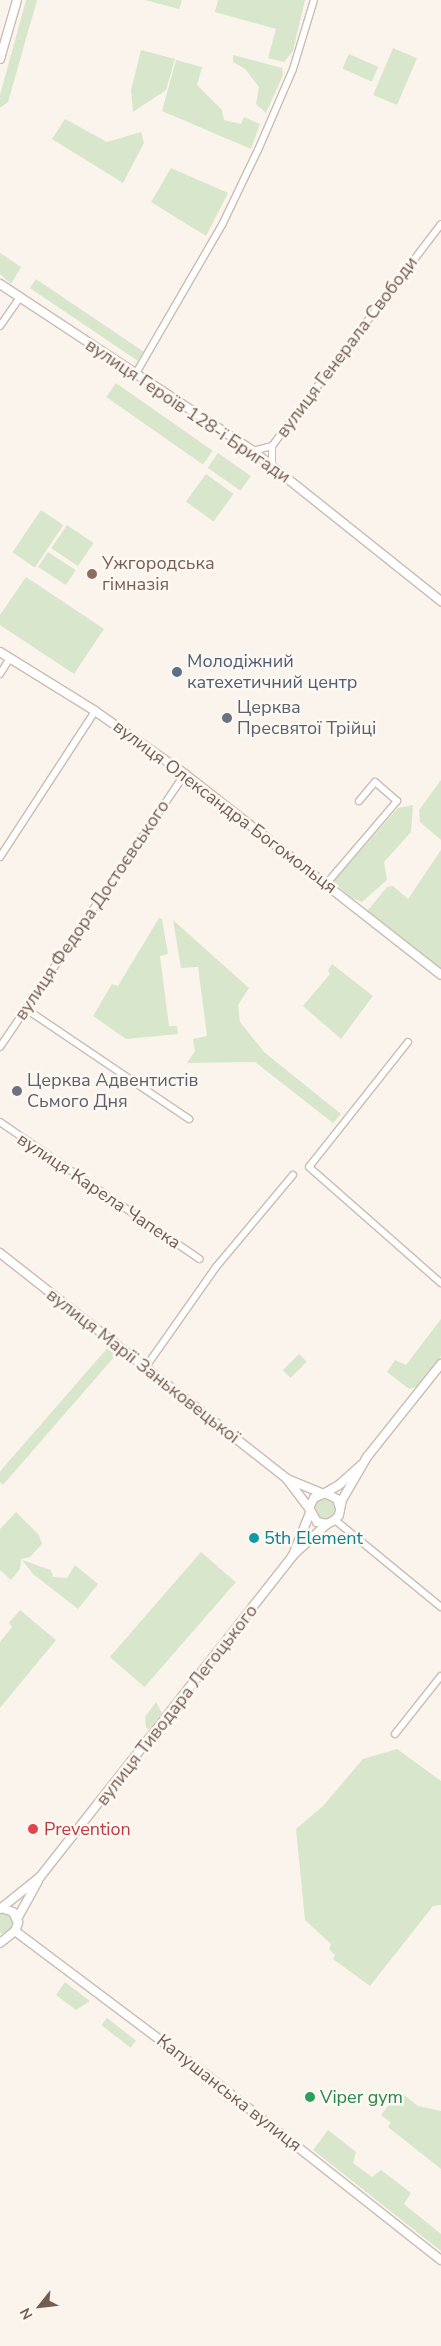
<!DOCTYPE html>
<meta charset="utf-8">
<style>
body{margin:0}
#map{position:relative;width:441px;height:2346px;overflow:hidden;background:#faf4ec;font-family:"Nunito Sans",sans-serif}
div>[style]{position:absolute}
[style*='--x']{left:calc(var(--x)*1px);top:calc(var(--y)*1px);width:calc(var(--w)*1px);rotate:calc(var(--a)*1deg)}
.green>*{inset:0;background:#d8e7cb;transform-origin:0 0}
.round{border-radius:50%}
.roads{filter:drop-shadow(1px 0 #ccbcb2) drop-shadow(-1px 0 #ccbcb2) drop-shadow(0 1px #ccbcb2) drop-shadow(0 -1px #ccbcb2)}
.minor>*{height:6px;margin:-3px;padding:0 3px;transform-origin:3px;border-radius:3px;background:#fff}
.tertiary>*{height:8px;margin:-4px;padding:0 4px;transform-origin:4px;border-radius:4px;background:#fff}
.dots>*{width:14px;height:14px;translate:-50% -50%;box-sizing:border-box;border:2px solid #fdf8f2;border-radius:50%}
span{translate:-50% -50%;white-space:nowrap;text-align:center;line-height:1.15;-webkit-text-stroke:5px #fdf8f2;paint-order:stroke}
.street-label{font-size:18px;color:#735c51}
.education-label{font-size:18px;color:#785e54}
.left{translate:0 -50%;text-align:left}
.service-label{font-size:18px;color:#4e5e75}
.worship-label{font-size:18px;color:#5b616d}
.culture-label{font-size:18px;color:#0d838f}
.health-label{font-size:18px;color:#be3a42}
.leisure-label{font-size:18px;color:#27864d}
.north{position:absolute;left:15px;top:2281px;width:50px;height:50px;-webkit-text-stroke:4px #fdf8f2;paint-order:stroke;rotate:241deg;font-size:14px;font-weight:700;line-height:20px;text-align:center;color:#735c51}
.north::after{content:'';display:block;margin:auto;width:18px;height:22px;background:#735c51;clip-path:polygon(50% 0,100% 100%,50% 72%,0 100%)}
</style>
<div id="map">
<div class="green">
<i style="clip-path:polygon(26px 0,37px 0,8px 102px,0 108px,0 95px)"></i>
<i style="clip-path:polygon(145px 0,182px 0,179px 9px)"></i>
<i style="clip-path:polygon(218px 0,305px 0,293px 51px,284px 62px,268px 58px,276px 29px,215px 12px)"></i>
<i style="left:393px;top:48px;width:26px;height:51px;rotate:23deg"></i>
<i style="clip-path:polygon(141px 50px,175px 59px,166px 90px,133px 112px,131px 90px)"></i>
<i style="left:349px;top:54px;width:32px;height:16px;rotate:24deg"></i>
<i style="clip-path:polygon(233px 55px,282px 68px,283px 75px,266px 113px,256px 104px,259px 87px,245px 69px,233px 62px)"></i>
<i style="clip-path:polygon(176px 60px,202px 67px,197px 85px,222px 110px,224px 120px,241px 124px,244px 117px,260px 124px,251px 149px,162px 111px)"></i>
<i style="clip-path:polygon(65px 119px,107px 142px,141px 132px,144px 143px,123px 183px,52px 139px)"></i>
<i style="clip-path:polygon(171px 168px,228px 193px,206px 236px,151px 202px)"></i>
<i style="clip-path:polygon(0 253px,21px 267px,11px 284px,0 274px)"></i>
<i style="left:36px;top:279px;width:130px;height:11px;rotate:34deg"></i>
<i style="left:116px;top:383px;width:118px;height:17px;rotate:35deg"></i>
<i style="left:218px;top:453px;width:40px;height:18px;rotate:35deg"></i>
<i style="left:206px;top:474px;width:34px;height:34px;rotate:36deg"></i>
<i style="left:41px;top:510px;width:27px;height:51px;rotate:34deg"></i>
<i style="left:67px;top:525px;width:32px;height:28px;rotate:34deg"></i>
<i style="left:48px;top:552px;width:33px;height:18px;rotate:33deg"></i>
<i style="clip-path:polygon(26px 577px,104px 629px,74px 674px,0 625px,0 615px)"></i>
<i style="clip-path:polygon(441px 780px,441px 840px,420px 822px,419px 810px)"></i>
<i style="clip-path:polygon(413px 805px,411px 832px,384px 862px,387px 880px,362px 902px,352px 898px,333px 882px,398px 808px)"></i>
<i style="clip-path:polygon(441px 850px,441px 969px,367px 911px,387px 887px,393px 886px,408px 899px)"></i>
<i style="clip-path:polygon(159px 918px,162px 919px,168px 954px,160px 956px,169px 1026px,177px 1026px,178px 1034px,126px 1039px,93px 1016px,112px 984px,118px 986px)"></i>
<i style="clip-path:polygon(173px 920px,249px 988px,238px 1005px,240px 1022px,264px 1052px,341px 1114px,333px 1123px,255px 1062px,187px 1063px,195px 1051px,193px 1039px,207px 1036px,198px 967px,181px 968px)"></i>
<i style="clip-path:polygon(332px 964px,373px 996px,341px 1039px,303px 1006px,330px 974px,328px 971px)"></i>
<i style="clip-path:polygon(441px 1319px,441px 1356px,417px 1387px,409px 1389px,387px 1372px,395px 1360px,406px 1365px)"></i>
<i style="left:110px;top:1345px;width:11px;height:176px;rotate:41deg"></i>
<i style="left:299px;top:1354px;width:11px;height:23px;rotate:45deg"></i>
<i class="round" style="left:314px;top:1497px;width:22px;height:22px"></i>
<i style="clip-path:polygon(16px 1512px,39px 1535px,42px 1544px,30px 1557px,21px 1559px,20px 1569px,11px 1580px,0 1570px,0 1529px)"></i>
<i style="left:201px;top:1552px;width:46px;height:139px;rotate:41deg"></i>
<i style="clip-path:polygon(22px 1560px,51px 1570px,53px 1577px,67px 1578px,75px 1565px,98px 1584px,78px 1609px,33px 1574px)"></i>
<i style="clip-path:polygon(20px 1610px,56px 1640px,0 1708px,0 1642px,12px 1627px,9px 1623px)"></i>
<i style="clip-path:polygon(156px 1702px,162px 1713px,149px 1729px,146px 1728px,145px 1717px)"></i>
<i style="clip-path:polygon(397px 1749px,441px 1781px,441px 1905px,433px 1906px,370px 1986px,333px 1959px,335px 1955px,329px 1949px,331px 1944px,305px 1920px,296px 1829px,323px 1806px,363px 1759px)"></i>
<i style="clip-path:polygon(4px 1911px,14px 1920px,14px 1927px,5px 1934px,0 1933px,0 1912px)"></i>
<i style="clip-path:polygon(65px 1982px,90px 2001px,76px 2010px,56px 1995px)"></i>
<i style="left:107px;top:2018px;width:37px;height:9px;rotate:38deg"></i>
<i style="clip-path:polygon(399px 2091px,418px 2106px,441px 2111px,441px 2169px,388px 2127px,391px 2123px,381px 2115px)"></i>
<i style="clip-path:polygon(328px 2130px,356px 2152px,353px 2163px,372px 2177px,381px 2170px,411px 2193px,404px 2204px,441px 2234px,441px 2251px,313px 2150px)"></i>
</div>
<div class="roads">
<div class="minor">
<i style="--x:0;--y:326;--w:35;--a:-55"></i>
<i style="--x:135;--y:375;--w:173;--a:-59.9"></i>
<i style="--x:222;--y:225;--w:83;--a:-64.4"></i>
<i style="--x:258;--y:150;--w:88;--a:-66.6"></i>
<i style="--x:293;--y:69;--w:72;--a:-73.1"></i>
<i style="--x:253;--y:451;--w:20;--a:-15"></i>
<i style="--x:272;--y:446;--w:279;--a:-52.7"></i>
<i style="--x:272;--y:465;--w:19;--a:-90"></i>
<i style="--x:0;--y:674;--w:19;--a:-58"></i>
<i style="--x:0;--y:857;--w:174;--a:-56.9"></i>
<i style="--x:327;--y:883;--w:108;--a:-49.5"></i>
<i style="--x:397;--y:801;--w:29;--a:-139"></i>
<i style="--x:375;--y:782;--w:25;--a:130"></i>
<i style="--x:26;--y:1009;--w:197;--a:34"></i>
<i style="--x:408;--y:1042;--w:159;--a:128.4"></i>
<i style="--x:309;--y:1167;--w:176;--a:41.3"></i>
<i style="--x:0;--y:1047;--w:330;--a:-55.9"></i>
<i style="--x:0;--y:1122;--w:242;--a:34.5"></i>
<i style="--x:145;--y:1368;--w:123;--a:-54.9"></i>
<i style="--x:216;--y:1267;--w:120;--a:-50.1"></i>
<i style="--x:335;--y:1520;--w:137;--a:39.4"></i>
<i style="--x:395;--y:1734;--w:74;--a:-51.6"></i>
</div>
<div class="tertiary">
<i style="--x:0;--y:59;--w:61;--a:-73.9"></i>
<i style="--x:0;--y:284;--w:303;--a:33.4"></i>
<i style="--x:253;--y:451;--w:241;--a:38.6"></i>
<i style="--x:0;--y:652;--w:112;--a:31.8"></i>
<i style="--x:95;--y:711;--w:110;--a:35"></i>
<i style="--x:185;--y:774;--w:325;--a:38.1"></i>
<i style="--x:0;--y:1253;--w:365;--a:38.2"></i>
<i style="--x:287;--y:1479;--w:37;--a:22"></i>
<i style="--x:287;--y:1479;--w:36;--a:53"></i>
<i style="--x:325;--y:1493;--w:16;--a:-30"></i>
<i style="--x:339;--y:1485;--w:30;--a:-42"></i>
<i style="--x:340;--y:1508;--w:9;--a:-108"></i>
<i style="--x:337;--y:1499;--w:13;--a:-153"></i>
<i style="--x:325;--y:1493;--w:12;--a:156"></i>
<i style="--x:314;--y:1498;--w:11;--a:117"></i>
<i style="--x:309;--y:1508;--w:16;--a:60"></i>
<i style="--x:317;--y:1522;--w:10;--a:11"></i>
<i style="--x:327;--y:1524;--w:9;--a:-27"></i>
<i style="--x:335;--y:1520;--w:6;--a:-51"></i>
<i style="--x:339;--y:1515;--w:15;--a:-79"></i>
<i style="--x:342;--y:1500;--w:50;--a:-59.8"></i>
<i style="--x:367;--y:1457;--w:119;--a:-51.5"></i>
<i style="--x:293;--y:1555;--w:45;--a:-68"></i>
<i style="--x:0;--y:1909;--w:51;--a:-38.7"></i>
<i style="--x:40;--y:1877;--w:410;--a:-51.8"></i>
<i style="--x:293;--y:1555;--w:46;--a:-42.4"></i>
<i style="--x:17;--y:1919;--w:43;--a:-61.1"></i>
<i style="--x:15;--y:1931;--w:230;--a:36.9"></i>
<i style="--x:199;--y:2069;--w:308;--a:38.3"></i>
<i style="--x:0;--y:1943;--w:19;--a:-39"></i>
<i style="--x:15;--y:1931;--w:9;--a:-69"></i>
<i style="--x:18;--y:1923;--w:12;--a:-114"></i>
<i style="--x:13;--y:1912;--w:12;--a:-160"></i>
</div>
</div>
<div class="dots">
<i style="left:92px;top:574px;background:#8d6e63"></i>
<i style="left:177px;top:672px;background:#5c6f8a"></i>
<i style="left:227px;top:718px;background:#6b7280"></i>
<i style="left:17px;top:1091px;background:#6b7280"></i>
<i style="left:254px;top:1538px;background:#0f9aa8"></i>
<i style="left:33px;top:1829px;background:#e0444e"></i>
<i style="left:310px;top:2097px;background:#2e9e5b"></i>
</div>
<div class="street-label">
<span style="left:347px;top:347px;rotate:-53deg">вулиця Генерала Свободи</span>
<span style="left:188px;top:411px;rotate:34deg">вулиця Героїв 128-ї Бригади</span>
<span style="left:225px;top:807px;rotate:37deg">вулиця Олександра Богомольця</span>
<span style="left:92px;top:910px;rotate:-56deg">вулиця Федора Достоєвського</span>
<span style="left:99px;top:1191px;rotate:34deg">вулиця Карела Чапека</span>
<span style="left:143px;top:1366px;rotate:38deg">вулиця Марії Заньковецької</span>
<span style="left:177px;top:1705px;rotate:-52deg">вулиця Тиводара Легоцького</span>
<span style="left:229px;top:2093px;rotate:38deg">Капушанська вулиця</span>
</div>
<div class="education-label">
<span class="left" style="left:102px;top:574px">Ужгородська<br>гімназія</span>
</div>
<div class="service-label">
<span class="left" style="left:187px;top:672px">Молодіжний<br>катехетичний центр</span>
</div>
<div class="worship-label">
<span class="left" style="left:237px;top:718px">Церква<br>Пресвятої Трійці</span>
<span class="left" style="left:27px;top:1091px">Церква Адвентистів<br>Сьмого Дня</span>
</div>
<div class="culture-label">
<span class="left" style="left:264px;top:1538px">5th Element</span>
</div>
<div class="health-label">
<span class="left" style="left:44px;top:1829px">Prevention</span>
</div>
<div class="leisure-label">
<span class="left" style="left:320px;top:2097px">Viper gym</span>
</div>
<div class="north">N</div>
</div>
